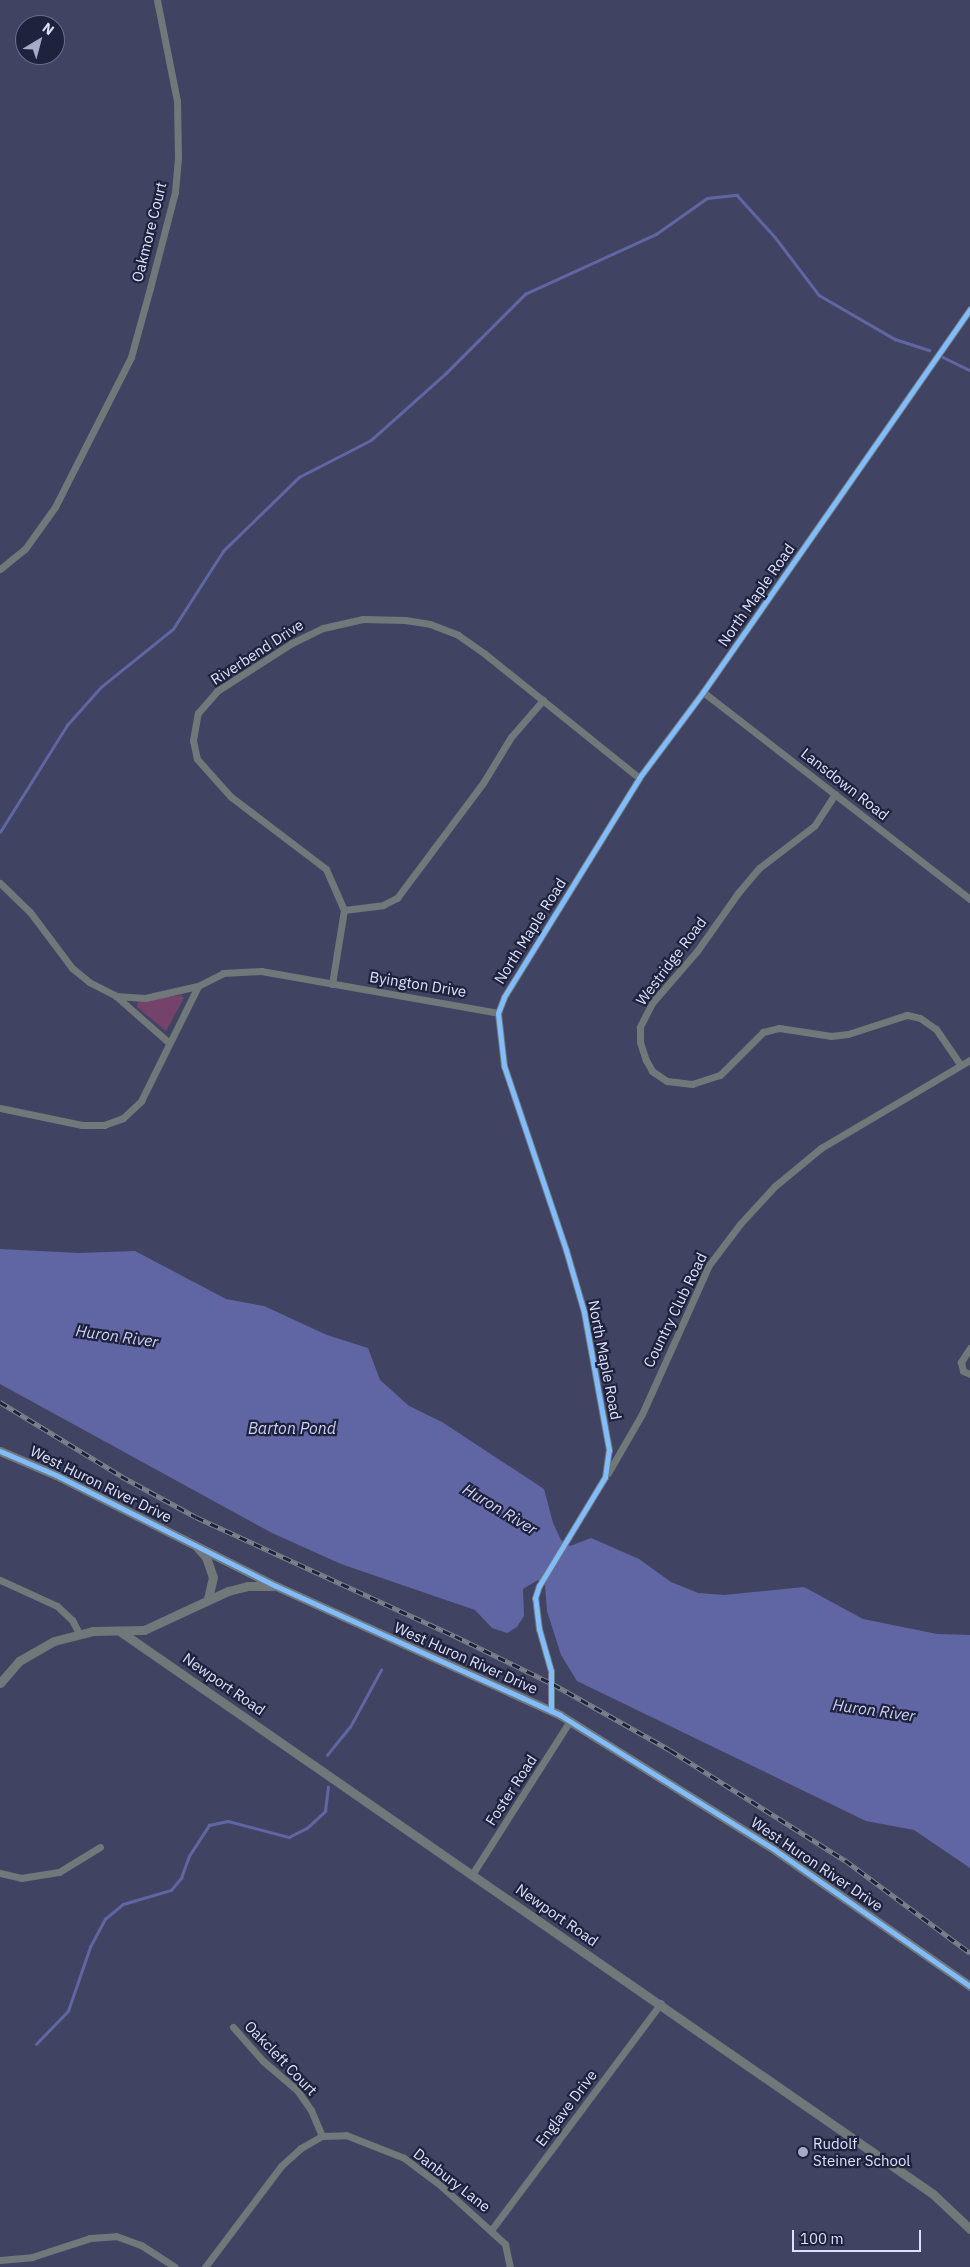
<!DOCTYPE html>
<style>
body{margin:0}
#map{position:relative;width:970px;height:2267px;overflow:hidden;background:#414362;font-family:"IBM Plex Sans",sans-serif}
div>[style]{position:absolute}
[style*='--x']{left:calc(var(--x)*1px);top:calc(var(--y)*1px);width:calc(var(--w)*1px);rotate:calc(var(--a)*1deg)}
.green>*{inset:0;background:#75426c}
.water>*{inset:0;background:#6066a4}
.stream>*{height:2.5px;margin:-1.25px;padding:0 1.25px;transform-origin:1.25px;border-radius:1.25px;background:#6066a4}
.minor>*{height:7px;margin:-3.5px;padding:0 3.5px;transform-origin:3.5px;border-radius:3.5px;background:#707879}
.tertiary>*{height:9px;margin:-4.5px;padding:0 4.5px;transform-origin:4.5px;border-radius:4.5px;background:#707879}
.rail>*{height:4.5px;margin-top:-2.25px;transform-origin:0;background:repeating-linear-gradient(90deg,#1f223c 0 8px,#7c828b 0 16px);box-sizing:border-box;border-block:1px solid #7c828b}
.cycleway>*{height:5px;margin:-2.5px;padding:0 2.5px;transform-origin:2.5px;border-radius:2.5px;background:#80bcff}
.dots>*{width:14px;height:14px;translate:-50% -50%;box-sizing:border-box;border:2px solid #1f223c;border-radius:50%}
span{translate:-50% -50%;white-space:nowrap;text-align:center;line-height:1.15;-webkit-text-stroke:4.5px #1f223c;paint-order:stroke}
.street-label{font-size:15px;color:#dde1fe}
.poi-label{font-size:15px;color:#dde1fe}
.left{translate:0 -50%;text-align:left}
.water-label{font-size:16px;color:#cbd1f6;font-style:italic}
.north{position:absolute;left:15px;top:15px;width:50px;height:50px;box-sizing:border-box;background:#1f223c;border:1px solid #6b6e8a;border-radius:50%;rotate:37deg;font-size:14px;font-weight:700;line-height:20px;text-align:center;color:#dde1fe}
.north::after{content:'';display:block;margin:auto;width:18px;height:22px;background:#a6aac7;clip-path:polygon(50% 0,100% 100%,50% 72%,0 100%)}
.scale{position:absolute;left:792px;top:2230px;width:129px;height:22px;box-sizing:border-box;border:2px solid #dde1fe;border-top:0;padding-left:6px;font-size:15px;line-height:18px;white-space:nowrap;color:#dde1fe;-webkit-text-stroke:4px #1f223c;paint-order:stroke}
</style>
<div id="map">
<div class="green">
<i style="clip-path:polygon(181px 995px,184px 998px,166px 1031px,137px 1007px,138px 1001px)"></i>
</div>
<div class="water">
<i style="clip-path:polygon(0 1249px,79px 1253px,135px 1251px,226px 1299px,264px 1306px,327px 1335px,368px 1348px,380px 1380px,409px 1406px,442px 1422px,544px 1489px,553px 1523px,561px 1540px,570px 1546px,591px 1538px,639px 1559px,671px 1582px,698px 1593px,724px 1595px,804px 1587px,863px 1619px,937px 1634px,970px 1635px,970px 1868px,914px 1830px,866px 1821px,577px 1681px,561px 1655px,547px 1611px,545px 1585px,538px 1580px,523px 1589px,524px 1616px,517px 1627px,507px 1633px,492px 1628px,475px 1610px,341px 1564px,272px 1533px,0 1384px)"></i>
</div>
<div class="stream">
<i style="--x:943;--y:357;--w:30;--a:26"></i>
<i style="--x:0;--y:832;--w:126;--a:-57.9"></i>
<i style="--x:67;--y:725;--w:51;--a:-48.2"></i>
<i style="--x:101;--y:687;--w:92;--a:-38.9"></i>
<i style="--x:173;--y:629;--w:93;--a:-57.3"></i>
<i style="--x:223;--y:551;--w:106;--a:-44.2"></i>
<i style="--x:299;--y:477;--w:81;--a:-27.2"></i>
<i style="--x:371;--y:440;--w:101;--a:-41.8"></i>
<i style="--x:446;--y:373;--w:112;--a:-45"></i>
<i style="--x:525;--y:294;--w:144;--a:-24.6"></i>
<i style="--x:656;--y:234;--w:62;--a:-35.2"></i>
<i style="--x:707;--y:198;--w:30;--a:-6"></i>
<i style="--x:737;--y:195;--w:57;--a:47.9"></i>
<i style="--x:775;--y:237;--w:73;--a:52.8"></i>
<i style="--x:819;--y:295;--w:88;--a:30.1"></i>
<i style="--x:895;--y:339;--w:36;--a:18"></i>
<i style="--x:327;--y:1755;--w:36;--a:-51"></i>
<i style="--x:350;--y:1727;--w:65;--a:-61.5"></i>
<i style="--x:36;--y:2044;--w:46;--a:-45.9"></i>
<i style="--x:68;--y:2011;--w:68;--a:-71"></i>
<i style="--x:90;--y:1947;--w:32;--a:-62"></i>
<i style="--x:105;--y:1919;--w:23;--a:-40"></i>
<i style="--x:123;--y:1904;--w:50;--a:-16.3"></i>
<i style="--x:171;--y:1890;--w:16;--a:-50"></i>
<i style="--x:181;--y:1878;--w:23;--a:-70"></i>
<i style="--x:189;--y:1856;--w:37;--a:-57"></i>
<i style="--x:209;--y:1825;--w:19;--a:-12"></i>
<i style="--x:228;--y:1821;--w:63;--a:14.7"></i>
<i style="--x:289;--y:1837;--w:20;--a:-27"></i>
<i style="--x:307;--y:1828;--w:25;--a:-43"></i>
<i style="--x:325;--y:1811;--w:24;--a:-83"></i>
</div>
<div class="minor">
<i style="--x:0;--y:569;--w:32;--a:-39"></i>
<i style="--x:25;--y:549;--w:52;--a:-54.5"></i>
<i style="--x:55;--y:507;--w:168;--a:-63.1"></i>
<i style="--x:131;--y:357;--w:72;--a:-74.6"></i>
<i style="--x:150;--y:288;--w:99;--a:-75.4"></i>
<i style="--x:175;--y:192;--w:35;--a:-85"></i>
<i style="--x:178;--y:157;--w:56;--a:-91"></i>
<i style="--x:177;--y:101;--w:103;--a:-101.2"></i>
<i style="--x:703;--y:692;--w:338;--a:37.8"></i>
<i style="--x:835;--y:794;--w:38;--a:123"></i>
<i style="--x:814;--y:826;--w:69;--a:142.6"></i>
<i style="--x:759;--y:868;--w:33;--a:130"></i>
<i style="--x:738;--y:893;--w:71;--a:125.3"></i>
<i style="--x:697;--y:951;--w:69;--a:130.9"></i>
<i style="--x:652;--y:1003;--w:27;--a:117"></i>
<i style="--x:640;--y:1027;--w:15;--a:90"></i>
<i style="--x:640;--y:1042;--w:19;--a:72"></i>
<i style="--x:646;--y:1060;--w:13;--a:61"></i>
<i style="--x:652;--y:1071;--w:18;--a:34"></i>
<i style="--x:667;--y:1081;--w:25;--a:7"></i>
<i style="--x:692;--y:1084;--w:29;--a:-18"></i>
<i style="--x:720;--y:1075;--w:61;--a:-45"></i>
<i style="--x:763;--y:1032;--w:16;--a:-14"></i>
<i style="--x:779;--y:1028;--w:53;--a:8.7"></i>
<i style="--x:831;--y:1036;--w:17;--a:-7"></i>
<i style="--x:848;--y:1034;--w:62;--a:-17.9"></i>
<i style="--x:907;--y:1015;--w:13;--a:13"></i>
<i style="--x:920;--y:1018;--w:19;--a:35"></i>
<i style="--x:936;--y:1029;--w:42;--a:55.6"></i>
<i style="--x:0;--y:883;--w:42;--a:44"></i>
<i style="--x:30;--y:912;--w:70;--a:53.1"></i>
<i style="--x:72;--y:968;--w:22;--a:39"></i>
<i style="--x:89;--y:982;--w:30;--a:27"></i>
<i style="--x:116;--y:996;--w:69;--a:41.5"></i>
<i style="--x:344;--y:910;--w:39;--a:-7"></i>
<i style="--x:383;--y:905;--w:16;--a:-27"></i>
<i style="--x:397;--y:898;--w:144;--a:-53.2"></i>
<i style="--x:483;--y:783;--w:54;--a:-58.7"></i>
<i style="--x:511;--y:737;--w:49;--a:-49.1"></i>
<i style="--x:332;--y:984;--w:75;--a:-80.8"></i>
<i style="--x:344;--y:910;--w:45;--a:-113.7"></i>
<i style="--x:326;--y:869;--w:119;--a:-142.8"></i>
<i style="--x:231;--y:797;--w:51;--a:-131.8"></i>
<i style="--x:197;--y:759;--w:19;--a:-102"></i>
<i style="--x:193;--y:740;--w:27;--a:-80"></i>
<i style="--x:198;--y:713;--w:29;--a:-49"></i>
<i style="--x:217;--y:691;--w:89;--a:-32.6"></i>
<i style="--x:292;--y:643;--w:34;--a:-26"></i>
<i style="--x:323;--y:628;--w:41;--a:-12.7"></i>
<i style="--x:363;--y:619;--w:42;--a:1.4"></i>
<i style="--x:405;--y:620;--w:25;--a:9"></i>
<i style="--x:430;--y:624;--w:30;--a:21"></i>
<i style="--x:458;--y:635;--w:33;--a:35"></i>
<i style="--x:485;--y:654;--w:198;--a:38.8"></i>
<i style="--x:116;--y:996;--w:29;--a:4"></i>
<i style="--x:145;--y:998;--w:54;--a:-12.8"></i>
<i style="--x:0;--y:1108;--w:84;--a:11.7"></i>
<i style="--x:82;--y:1125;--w:22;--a:0"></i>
<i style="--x:104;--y:1125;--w:20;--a:-20"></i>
<i style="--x:123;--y:1118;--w:25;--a:-43"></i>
<i style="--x:141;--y:1101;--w:128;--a:-63.6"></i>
<i style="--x:198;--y:986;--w:28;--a:-27"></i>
<i style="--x:223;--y:973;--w:38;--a:-3"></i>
<i style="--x:261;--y:971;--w:241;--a:10"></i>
<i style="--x:970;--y:1348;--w:17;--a:123"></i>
<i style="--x:961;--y:1362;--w:9;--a:77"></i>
<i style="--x:963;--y:1371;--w:8;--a:23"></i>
<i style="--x:608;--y:1473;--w:68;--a:-60"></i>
<i style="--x:642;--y:1414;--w:163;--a:-65.8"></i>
<i style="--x:709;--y:1265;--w:51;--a:-52.9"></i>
<i style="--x:740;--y:1224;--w:52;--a:-47.4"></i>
<i style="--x:775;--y:1186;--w:60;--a:-39.6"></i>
<i style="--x:821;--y:1148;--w:173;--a:-30.6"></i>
<i style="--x:0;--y:1580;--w:63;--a:24.5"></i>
<i style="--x:57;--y:1606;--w:21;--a:43"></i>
<i style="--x:72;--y:1620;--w:15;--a:62"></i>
<i style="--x:551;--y:1711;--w:40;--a:-90"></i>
<i style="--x:551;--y:1671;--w:44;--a:-105.9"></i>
<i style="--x:539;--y:1629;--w:31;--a:-97"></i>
<i style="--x:535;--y:1598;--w:13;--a:-72"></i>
<i style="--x:539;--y:1586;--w:127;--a:-58.8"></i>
<i style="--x:605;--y:1477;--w:27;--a:-82"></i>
<i style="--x:609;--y:1450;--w:140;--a:-100.3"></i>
<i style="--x:584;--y:1312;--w:65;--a:-106.2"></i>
<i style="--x:566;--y:1250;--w:194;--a:-108.6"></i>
<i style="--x:504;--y:1066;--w:53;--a:-96.5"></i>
<i style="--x:498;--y:1013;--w:17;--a:-69"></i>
<i style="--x:504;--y:997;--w:257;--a:-58.3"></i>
<i style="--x:639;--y:778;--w:107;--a:-53.3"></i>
<i style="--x:703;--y:692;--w:467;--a:-55.1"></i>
<i style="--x:0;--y:1873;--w:22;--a:13"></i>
<i style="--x:21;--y:1878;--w:38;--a:-9"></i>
<i style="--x:59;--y:1872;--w:48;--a:-31.4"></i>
<i style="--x:473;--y:1873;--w:180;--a:-57.5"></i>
<i style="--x:233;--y:2027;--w:45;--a:48.6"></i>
<i style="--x:263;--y:2061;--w:45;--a:40.5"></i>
<i style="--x:297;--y:2090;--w:24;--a:55"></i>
<i style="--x:311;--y:2110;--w:28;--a:67"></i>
<i style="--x:492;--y:2229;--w:282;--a:-53.2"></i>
<i style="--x:0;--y:2260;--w:32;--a:-5"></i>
<i style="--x:32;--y:2257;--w:61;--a:-18.1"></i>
<i style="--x:90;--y:2238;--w:26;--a:-4"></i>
<i style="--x:116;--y:2236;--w:27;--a:20"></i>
<i style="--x:141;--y:2245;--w:40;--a:32.9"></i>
<i style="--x:205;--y:2267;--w:126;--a:-53"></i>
<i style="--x:281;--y:2166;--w:27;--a:-42"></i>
<i style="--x:301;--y:2148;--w:24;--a:-30"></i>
<i style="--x:322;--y:2136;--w:24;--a:-2"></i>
<i style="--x:346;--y:2135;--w:62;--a:21.6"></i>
<i style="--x:404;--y:2158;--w:45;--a:36.9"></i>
<i style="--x:440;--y:2185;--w:88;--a:42.2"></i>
<i style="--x:505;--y:2244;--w:24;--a:78"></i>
</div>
<div class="tertiary">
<i style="--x:0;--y:1451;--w:61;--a:23.2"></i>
<i style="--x:56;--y:1475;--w:246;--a:26.8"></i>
<i style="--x:276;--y:1586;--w:312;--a:24.4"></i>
<i style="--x:560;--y:1715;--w:254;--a:32.1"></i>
<i style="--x:775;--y:1850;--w:238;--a:34.9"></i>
<i style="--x:197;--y:1547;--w:13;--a:48"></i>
<i style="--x:206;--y:1557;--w:21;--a:71"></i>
<i style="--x:213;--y:1577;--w:22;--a:103"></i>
<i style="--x:121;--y:1632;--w:988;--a:34.69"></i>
<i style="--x:933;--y:2194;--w:51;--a:43.4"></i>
<i style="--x:0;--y:1683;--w:29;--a:-49"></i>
<i style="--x:19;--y:1661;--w:40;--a:-29.7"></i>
<i style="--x:54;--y:1641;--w:40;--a:-14.4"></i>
<i style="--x:93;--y:1631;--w:51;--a:-1.1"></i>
<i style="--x:144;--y:1630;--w:93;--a:-24.9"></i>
<i style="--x:228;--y:1591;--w:21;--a:-14"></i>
<i style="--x:248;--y:1586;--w:25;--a:0"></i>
</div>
<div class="rail">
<i style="--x:0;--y:1402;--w:142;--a:31.4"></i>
<i style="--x:121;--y:1476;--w:85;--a:28.7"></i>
<i style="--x:196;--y:1517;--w:285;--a:24.7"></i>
<i style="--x:455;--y:1636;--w:109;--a:26.1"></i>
<i style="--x:553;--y:1684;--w:134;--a:29.4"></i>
<i style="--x:670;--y:1750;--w:207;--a:32.2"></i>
<i style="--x:845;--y:1860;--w:156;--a:36.6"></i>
</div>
<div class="cycleway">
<i style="--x:0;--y:1451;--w:61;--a:23.2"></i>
<i style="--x:56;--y:1475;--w:246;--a:26.8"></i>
<i style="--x:276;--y:1586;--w:312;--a:24.4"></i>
<i style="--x:560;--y:1715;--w:254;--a:32.1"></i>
<i style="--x:775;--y:1850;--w:238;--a:34.9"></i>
<i style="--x:551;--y:1711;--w:40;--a:-90"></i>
<i style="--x:551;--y:1671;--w:44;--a:-105.9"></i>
<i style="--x:539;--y:1629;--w:31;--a:-97"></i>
<i style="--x:535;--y:1598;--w:13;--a:-72"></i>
<i style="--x:539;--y:1586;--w:127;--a:-58.8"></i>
<i style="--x:605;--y:1477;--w:27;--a:-82"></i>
<i style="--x:609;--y:1450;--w:140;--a:-100.3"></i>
<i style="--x:584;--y:1312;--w:65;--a:-106.2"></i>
<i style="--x:566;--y:1250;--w:194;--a:-108.6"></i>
<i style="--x:504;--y:1066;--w:53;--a:-96.5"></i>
<i style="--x:498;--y:1013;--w:17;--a:-69"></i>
<i style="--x:504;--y:997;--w:257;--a:-58.3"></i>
<i style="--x:639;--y:778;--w:107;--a:-53.3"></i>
<i style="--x:703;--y:692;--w:467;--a:-55.1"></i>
</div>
<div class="dots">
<i style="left:803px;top:2152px;background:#a6aac7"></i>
</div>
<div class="street-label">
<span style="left:149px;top:232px;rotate:-76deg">Oakmore Court</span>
<span style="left:756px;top:595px;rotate:-55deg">North Maple Road</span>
<span style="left:257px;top:652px;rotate:-33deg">Riverbend Drive</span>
<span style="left:845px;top:784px;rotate:38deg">Lansdown Road</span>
<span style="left:530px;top:931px;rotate:-58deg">North Maple Road</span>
<span style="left:671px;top:961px;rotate:-53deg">Westridge Road</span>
<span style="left:418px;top:984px;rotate:9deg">Byington Drive</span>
<span style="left:675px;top:1310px;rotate:-64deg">Country Club Road</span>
<span style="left:605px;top:1360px;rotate:79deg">North Maple Road</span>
<span style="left:101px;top:1484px;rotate:26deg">West Huron River Drive</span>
<span style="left:466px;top:1658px;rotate:24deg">West Huron River Drive</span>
<span style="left:224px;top:1684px;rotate:35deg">Newport Road</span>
<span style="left:511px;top:1790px;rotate:-57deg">Foster Road</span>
<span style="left:817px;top:1864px;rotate:34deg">West Huron River Drive</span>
<span style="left:557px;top:1915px;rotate:35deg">Newport Road</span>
<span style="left:281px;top:2058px;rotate:46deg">Oakcleft Court</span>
<span style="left:566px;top:2108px;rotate:-53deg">Englave Drive</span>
<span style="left:452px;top:2180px;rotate:38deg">Danbury Lane</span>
</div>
<div class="poi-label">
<span class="left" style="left:813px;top:2152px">Rudolf<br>Steiner School</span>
</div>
<div class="water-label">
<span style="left:117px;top:1336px;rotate:8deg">Huron River</span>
<span style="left:292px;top:1428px">Barton Pond</span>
<span style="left:500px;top:1509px;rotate:31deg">Huron River</span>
<span style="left:874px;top:1710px;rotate:8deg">Huron River</span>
</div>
<div class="north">N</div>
<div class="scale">100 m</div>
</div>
